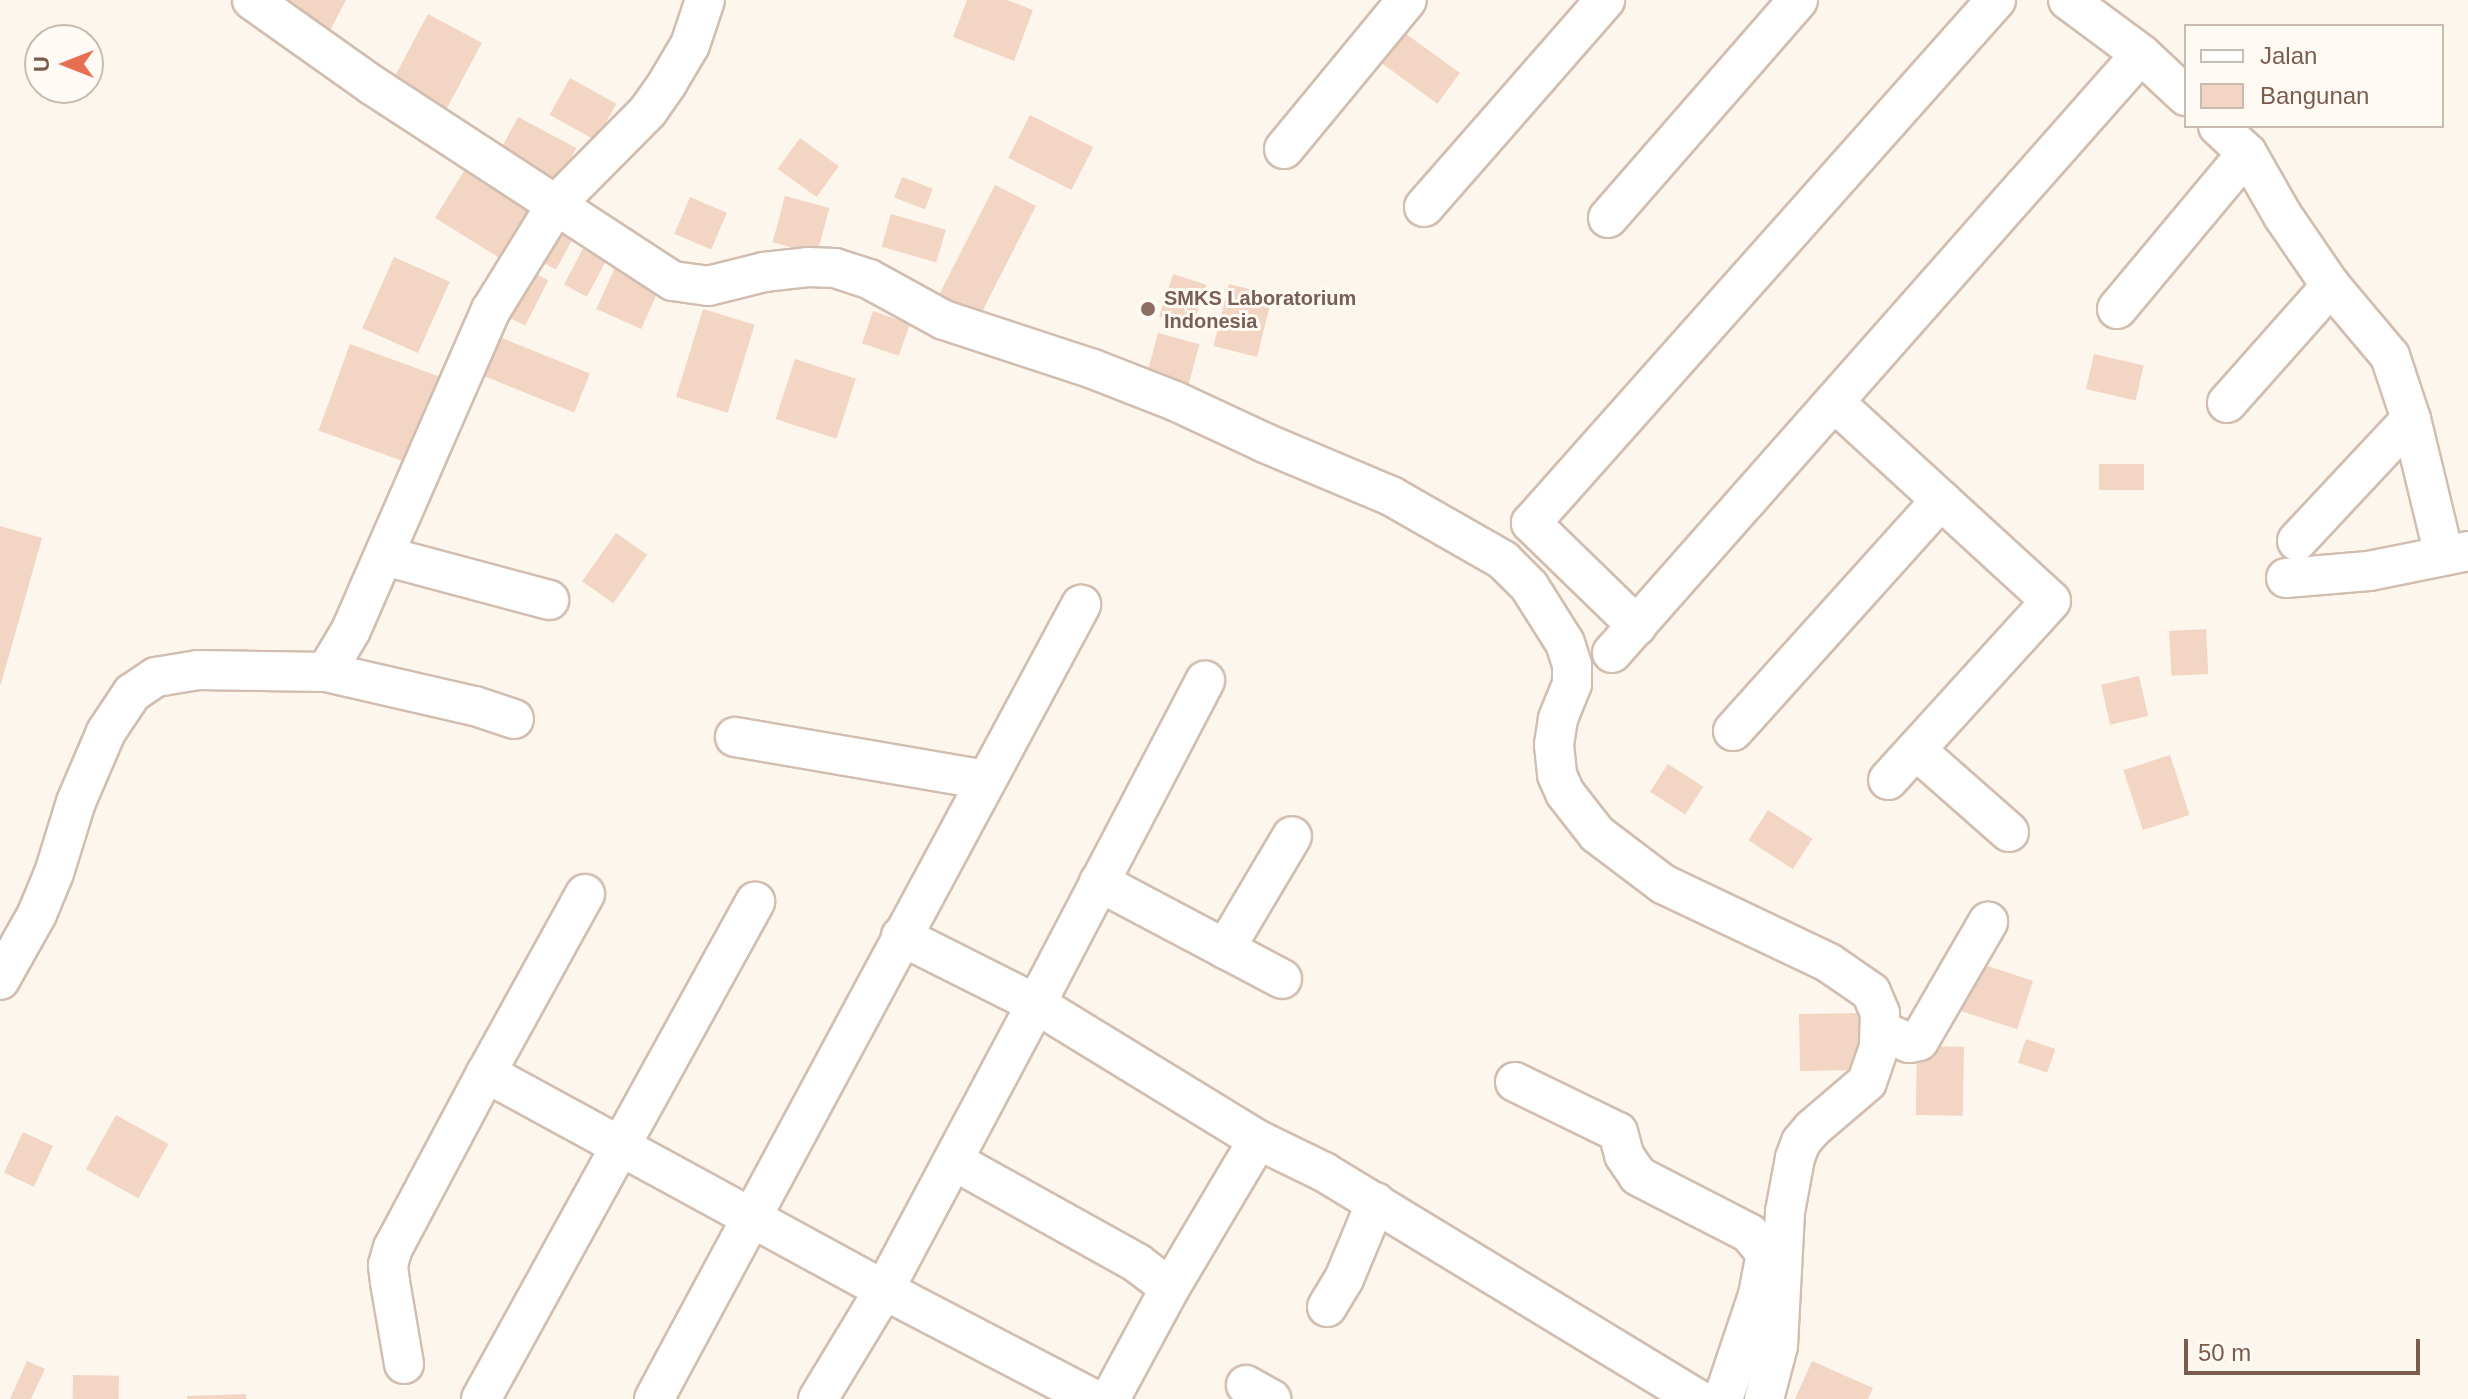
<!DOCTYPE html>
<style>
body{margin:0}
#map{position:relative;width:2468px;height:1399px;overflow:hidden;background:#fdf6ec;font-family:Helvetica,sans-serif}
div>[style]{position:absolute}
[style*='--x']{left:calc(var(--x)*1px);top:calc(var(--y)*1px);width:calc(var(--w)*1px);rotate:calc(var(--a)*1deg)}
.building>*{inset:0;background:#f3d5c3;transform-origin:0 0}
.roads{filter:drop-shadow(2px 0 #d1beb0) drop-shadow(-2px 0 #d1beb0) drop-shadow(0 2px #d1beb0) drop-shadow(0 -2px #d1beb0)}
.minor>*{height:38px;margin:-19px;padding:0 19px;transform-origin:19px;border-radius:19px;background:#fff}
.dots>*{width:22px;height:22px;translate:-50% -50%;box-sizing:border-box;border:4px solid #fffaf3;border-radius:50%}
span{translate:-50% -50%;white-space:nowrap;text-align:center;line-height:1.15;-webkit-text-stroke:6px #fffaf3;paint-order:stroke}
.education-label{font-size:20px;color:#785e54;font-weight:700}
.left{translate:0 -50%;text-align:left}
.legend{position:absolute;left:2184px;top:24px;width:260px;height:104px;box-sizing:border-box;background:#fffaf3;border:2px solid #cabbb1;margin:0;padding:10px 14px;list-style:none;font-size:24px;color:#7a5c4d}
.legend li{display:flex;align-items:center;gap:16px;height:40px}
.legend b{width:40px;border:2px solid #cabbb1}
.north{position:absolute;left:24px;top:24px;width:80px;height:80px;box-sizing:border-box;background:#fffaf3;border:2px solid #cabbb1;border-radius:50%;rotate:270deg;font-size:22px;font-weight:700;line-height:32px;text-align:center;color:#7a5c4d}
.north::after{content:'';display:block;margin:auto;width:28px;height:36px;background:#e76f51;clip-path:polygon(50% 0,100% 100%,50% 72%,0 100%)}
.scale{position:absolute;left:2184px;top:1339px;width:236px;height:36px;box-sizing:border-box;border:4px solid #7a5c4d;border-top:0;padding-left:10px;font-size:24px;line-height:28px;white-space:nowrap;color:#7a5c4d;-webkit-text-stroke:6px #fffaf3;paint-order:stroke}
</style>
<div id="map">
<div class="building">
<i style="clip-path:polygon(288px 0,346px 0,325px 40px,279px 16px)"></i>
<i style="clip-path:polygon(967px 0,1007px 0,1033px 10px,1014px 61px,953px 37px)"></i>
<i style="left:428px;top:14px;width:61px;height:88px;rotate:28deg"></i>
<i style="left:1391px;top:23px;width:85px;height:38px;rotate:36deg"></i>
<i style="left:570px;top:78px;width:53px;height:42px;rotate:29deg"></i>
<i style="left:1030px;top:115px;width:71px;height:48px;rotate:27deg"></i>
<i style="left:518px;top:117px;width:66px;height:38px;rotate:28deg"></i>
<i style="left:800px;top:138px;width:48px;height:38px;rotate:36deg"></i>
<i style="left:471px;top:160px;width:84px;height:68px;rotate:32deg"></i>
<i style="left:902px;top:177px;width:33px;height:22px;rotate:21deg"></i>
<i style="left:995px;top:185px;width:46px;height:129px;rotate:27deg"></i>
<i style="left:785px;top:196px;width:46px;height:48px;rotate:15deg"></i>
<i style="left:690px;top:197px;width:40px;height:40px;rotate:23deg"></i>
<i style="left:891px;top:214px;width:57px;height:34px;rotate:16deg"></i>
<i style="left:552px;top:223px;width:26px;height:39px;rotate:29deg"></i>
<i style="left:586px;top:243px;width:26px;height:47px;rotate:28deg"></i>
<i style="left:620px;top:256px;width:49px;height:58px;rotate:24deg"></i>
<i style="left:394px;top:257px;width:61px;height:78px;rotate:24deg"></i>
<i style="left:526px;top:269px;width:25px;height:51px;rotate:27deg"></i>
<i style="left:1173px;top:274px;width:35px;height:45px;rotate:18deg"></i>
<i style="left:1229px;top:284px;width:45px;height:64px;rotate:14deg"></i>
<i style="left:703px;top:309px;width:54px;height:92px;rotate:17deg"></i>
<i style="left:873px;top:311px;width:39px;height:34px;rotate:19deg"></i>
<i style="left:487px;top:332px;width:111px;height:42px;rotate:22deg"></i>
<i style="left:1158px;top:333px;width:43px;height:45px;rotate:15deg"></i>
<i style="left:350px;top:344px;width:98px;height:92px;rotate:20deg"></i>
<i style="left:2094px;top:354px;width:51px;height:36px;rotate:13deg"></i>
<i style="left:795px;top:359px;width:64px;height:63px;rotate:18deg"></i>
<i style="left:2099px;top:464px;width:45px;height:26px"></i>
<i style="clip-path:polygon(0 526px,42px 538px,1px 684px,0 684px)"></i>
<i style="left:616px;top:533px;width:38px;height:59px;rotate:35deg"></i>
<i style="left:2206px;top:629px;width:45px;height:37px;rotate:87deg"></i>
<i style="left:2139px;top:676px;width:41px;height:39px;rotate:77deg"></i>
<i style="left:2170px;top:755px;width:63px;height:49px;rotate:72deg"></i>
<i style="left:1668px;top:764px;width:42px;height:33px;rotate:33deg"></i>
<i style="left:1768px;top:810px;width:53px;height:36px;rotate:33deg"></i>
<i style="left:1975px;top:962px;width:61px;height:51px;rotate:18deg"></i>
<i style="left:1858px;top:1013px;width:57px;height:59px;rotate:89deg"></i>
<i style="left:2026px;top:1039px;width:31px;height:25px;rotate:19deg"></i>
<i style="left:1917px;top:1046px;width:47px;height:69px;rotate:1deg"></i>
<i style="left:116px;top:1115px;width:60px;height:62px;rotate:29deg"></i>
<i style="left:23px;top:1132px;width:33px;height:45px;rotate:25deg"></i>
<i style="clip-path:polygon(27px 1361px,45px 1369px,31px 1399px,10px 1399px)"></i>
<i style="clip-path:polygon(1812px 1361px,1873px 1388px,1868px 1399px,1795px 1399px)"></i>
<i style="left:73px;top:1375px;width:46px;height:24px;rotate:1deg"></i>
<i style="clip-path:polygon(246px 1394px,246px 1399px,187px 1399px,187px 1396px)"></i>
</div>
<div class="roads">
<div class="minor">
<i style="--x:252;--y:0;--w:147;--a:35.3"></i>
<i style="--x:372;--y:85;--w:359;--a:33.1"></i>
<i style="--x:673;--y:281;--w:35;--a:8"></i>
<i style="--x:708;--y:286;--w:58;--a:-14"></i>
<i style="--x:764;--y:272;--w:44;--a:-6.5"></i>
<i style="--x:808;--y:267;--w:27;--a:2"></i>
<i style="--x:835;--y:268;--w:36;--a:18"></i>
<i style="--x:869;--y:279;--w:85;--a:28.7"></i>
<i style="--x:944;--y:320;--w:157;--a:18.2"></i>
<i style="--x:1093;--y:369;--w:88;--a:21.3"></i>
<i style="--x:1175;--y:401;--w:99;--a:25"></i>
<i style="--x:1265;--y:443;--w:137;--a:22.8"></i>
<i style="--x:1391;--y:496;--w:129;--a:29.7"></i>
<i style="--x:1503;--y:560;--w:37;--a:45"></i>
<i style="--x:1529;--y:586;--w:67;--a:57.7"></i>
<i style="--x:1565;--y:643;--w:23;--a:72"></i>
<i style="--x:1572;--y:665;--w:19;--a:90"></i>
<i style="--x:1572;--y:684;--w:38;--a:112"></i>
<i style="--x:1558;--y:719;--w:26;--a:99"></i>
<i style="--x:1554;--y:745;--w:30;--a:84"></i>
<i style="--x:1557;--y:775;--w:20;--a:66"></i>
<i style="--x:1565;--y:793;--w:52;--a:52"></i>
<i style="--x:1597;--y:834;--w:83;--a:37.1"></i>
<i style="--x:1663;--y:884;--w:184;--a:25.4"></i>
<i style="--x:1829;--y:963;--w:51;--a:34.6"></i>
<i style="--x:1871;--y:992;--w:23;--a:67"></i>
<i style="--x:1880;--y:1013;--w:34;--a:92"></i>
<i style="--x:1879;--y:1047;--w:37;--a:109"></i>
<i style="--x:1867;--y:1082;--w:72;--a:139.5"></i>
<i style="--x:1812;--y:1129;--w:17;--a:130"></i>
<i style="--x:1801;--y:1142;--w:17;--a:111"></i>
<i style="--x:1795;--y:1158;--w:55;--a:100.5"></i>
<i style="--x:1785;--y:1212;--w:134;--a:93"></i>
<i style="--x:1778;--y:1346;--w:55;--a:104.8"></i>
<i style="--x:2068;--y:0;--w:91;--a:36.5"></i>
<i style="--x:2141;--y:54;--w:62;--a:43"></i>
<i style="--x:2218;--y:126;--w:40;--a:43"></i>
<i style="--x:2247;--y:153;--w:73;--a:60.3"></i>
<i style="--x:2283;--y:216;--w:85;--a:55.6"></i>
<i style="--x:2331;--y:286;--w:92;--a:49.9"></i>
<i style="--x:2390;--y:356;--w:66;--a:71.6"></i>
<i style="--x:2411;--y:419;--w:140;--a:76.4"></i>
<i style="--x:1284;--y:149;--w:193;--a:-50.5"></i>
<i style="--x:1424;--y:207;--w:275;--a:-48.8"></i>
<i style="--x:1608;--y:218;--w:289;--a:-48.9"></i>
<i style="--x:2117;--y:309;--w:203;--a:-50.2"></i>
<i style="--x:1834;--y:402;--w:294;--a:42.5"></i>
<i style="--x:2051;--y:601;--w:242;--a:132.3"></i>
<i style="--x:2227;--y:403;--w:157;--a:-48.4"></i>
<i style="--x:2297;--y:541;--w:167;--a:-46.9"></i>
<i style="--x:385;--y:556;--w:170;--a:15"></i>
<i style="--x:2286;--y:578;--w:83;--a:-4.8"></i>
<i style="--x:2369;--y:571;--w:101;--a:-11.4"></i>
<i style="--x:1637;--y:626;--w:148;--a:-135.8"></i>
<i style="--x:1531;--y:523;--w:700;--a:-48.36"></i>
<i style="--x:1612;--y:653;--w:799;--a:-48.55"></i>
<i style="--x:326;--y:672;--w:153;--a:12.9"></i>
<i style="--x:475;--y:706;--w:41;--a:18.4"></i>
<i style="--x:1733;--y:731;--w:311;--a:-48"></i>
<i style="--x:735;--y:737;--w:255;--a:9.7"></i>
<i style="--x:1916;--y:750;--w:124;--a:41.4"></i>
<i style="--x:1099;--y:882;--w:207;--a:27.9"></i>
<i style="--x:585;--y:894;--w:205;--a:118.9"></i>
<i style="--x:486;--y:1073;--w:453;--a:28.6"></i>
<i style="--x:884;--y:1290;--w:236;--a:27.5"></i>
<i style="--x:901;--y:936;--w:151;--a:26.7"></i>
<i style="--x:1036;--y:1004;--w:365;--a:-62.4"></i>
<i style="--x:1225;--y:949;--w:131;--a:-59.3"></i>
<i style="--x:0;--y:980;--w:76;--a:-60.7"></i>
<i style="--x:37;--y:914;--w:44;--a:-67.5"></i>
<i style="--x:54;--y:873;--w:74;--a:-72.8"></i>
<i style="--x:76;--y:802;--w:76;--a:-66.8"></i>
<i style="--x:106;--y:732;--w:47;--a:-56.3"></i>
<i style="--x:132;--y:693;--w:29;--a:-34"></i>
<i style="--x:156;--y:677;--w:43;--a:-9.5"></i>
<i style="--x:198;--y:670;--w:128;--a:0.9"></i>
<i style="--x:326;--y:672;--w:49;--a:-59.2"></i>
<i style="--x:351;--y:630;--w:349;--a:-66.4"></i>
<i style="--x:491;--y:310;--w:126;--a:-58.3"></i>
<i style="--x:557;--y:203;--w:129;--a:-45.3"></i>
<i style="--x:648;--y:111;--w:35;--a:-55"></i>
<i style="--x:668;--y:82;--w:43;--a:-59.3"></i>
<i style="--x:690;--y:45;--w:47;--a:-71.6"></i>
<i style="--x:1881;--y:1030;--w:31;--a:25"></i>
<i style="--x:1909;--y:1043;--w:10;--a:-11"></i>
<i style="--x:1919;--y:1041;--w:138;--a:-59.9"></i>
<i style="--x:1515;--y:1082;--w:114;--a:25.9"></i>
<i style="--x:1618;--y:1132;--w:24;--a:75"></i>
<i style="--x:1624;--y:1155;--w:25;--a:56"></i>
<i style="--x:1638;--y:1176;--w:125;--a:27.2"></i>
<i style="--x:1749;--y:1233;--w:26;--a:50"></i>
<i style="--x:1766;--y:1253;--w:43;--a:100.8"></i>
<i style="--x:1758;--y:1295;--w:110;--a:108.6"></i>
<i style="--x:954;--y:1161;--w:210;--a:29.1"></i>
<i style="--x:1137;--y:1263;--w:41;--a:37.1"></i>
<i style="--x:1170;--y:1288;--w:126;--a:118.4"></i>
<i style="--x:1170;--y:1288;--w:172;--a:-59.3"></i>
<i style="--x:1327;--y:1307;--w:33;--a:-59"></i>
<i style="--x:1344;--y:1279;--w:83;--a:-67.4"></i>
<i style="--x:404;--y:1364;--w:83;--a:-99.7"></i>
<i style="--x:390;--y:1282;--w:17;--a:-97"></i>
<i style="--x:388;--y:1265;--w:18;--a:-74"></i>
<i style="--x:393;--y:1248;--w:198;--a:-62"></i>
<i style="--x:1246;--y:1385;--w:29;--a:29"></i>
<i style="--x:481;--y:1399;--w:568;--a:-61.13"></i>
<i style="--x:654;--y:1399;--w:902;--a:-61.73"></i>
<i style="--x:818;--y:1399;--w:127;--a:-58.8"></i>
<i style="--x:884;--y:1290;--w:324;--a:-62"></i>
<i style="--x:1036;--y:1004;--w:260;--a:31.5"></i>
<i style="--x:1258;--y:1140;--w:73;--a:25.9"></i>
<i style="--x:1324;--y:1172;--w:437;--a:31.3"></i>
</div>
</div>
<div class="dots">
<i style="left:1148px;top:309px;background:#8d6e63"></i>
</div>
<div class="education-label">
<span class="left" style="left:1164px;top:310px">SMKS Laboratorium<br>Indonesia</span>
</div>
<ul class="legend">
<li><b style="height:10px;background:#fff"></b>Jalan</li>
<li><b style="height:22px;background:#f3d5c3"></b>Bangunan</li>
</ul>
<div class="north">U</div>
<div class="scale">50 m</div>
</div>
